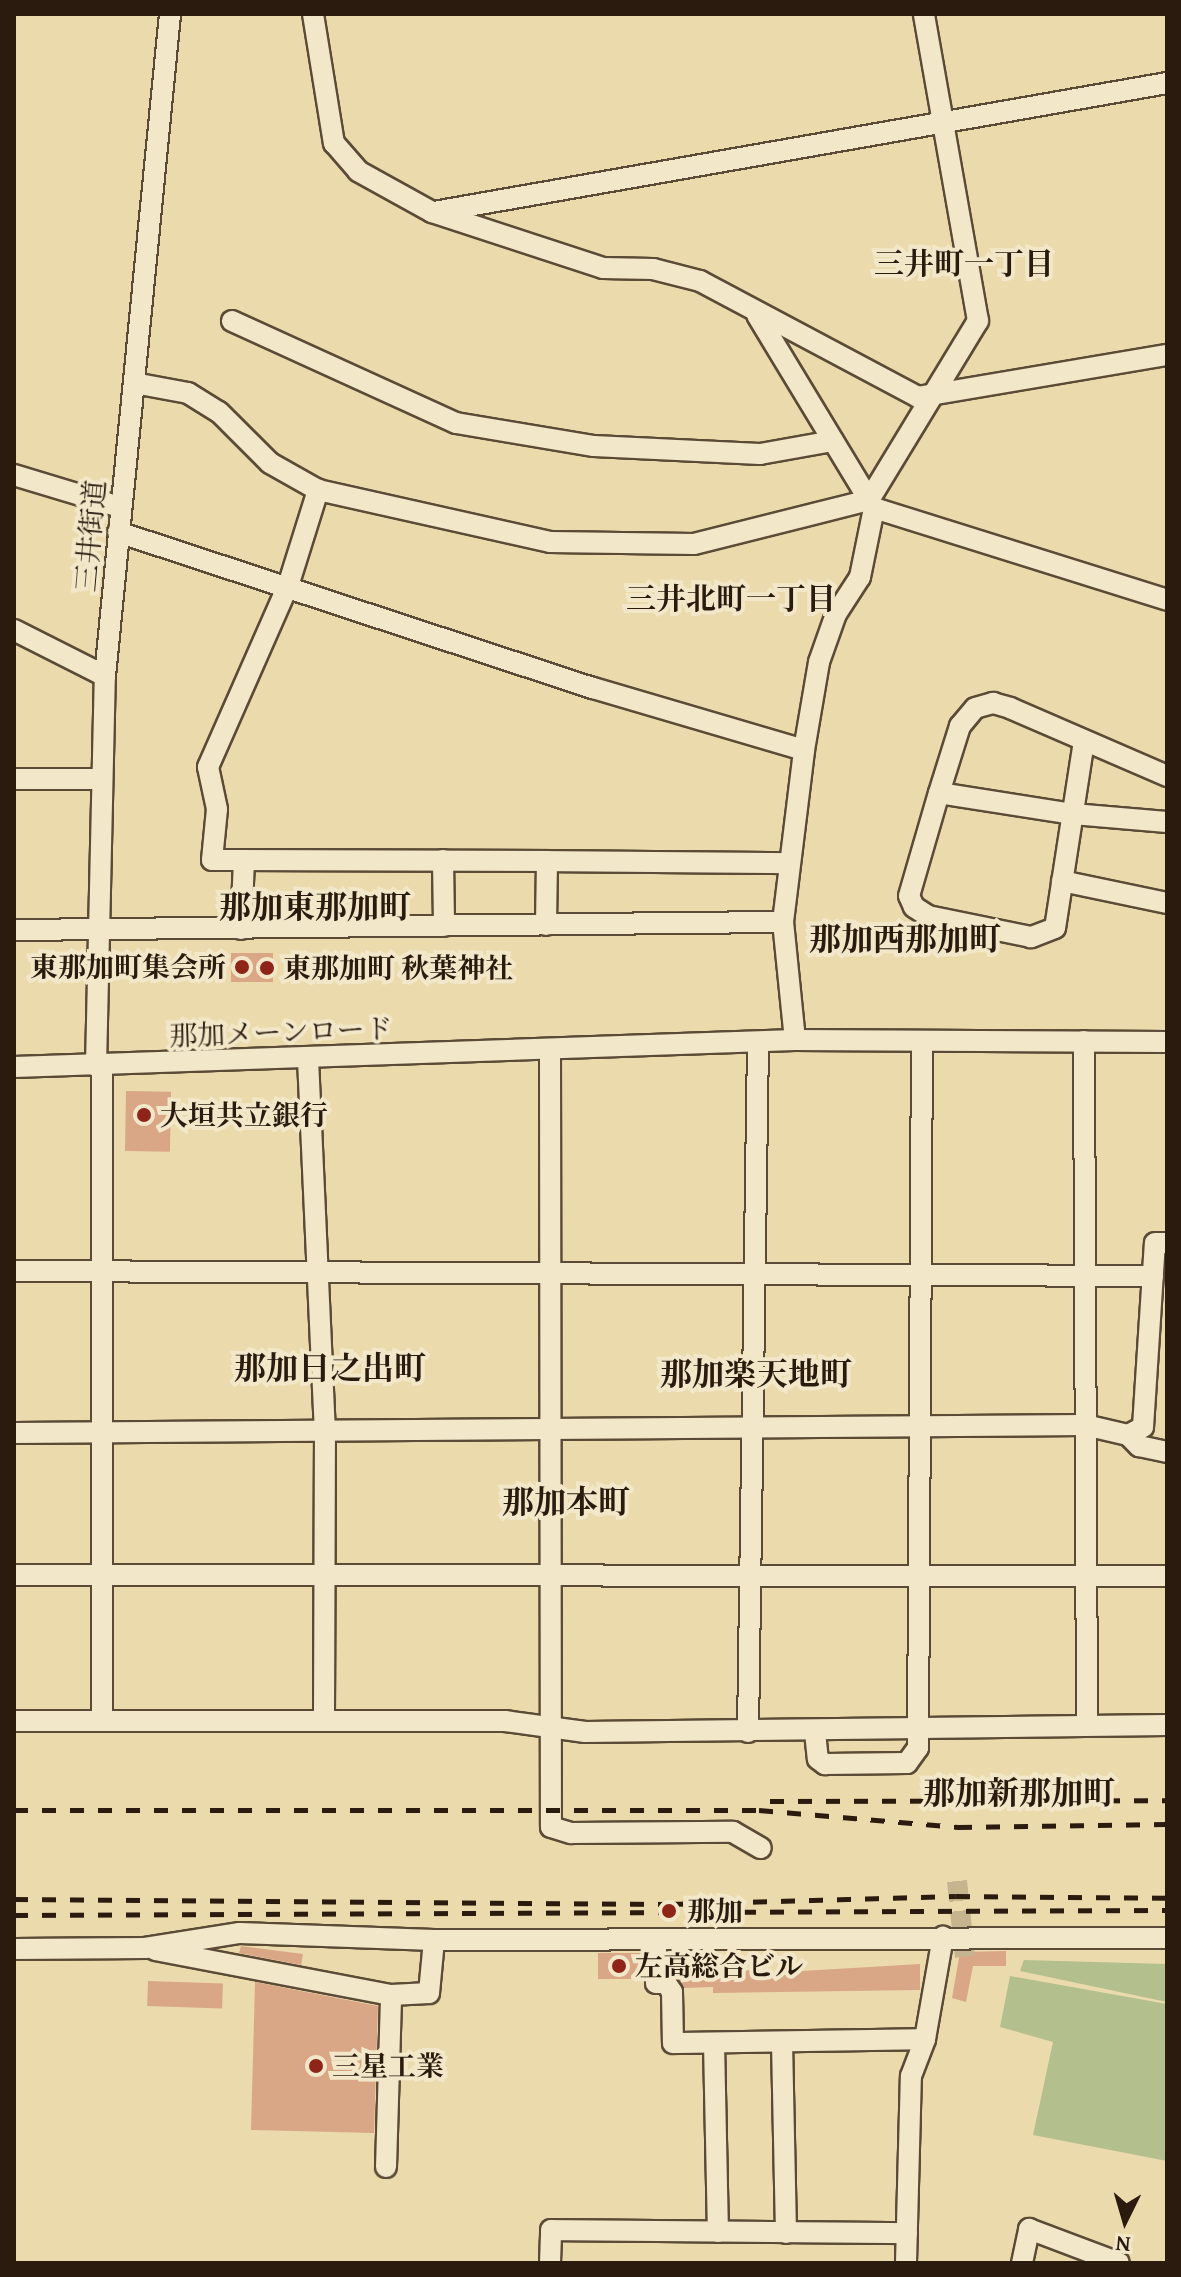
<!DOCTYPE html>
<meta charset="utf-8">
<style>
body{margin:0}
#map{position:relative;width:1181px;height:2277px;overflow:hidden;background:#ebdaac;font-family:"Gentium Book Plus","Noto Serif JP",serif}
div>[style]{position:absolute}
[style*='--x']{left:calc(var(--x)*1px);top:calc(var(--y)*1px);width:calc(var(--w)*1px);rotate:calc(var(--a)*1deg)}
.green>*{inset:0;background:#b3c08d}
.building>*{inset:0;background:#daa786;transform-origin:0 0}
.minor-tunnel>*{height:20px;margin-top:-10px;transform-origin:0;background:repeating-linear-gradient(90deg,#c5b48d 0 20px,transparent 0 30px)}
.roads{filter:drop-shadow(2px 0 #5b4b36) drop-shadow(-2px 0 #5b4b36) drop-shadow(0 2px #5b4b36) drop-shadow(0 -2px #5b4b36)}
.minor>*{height:20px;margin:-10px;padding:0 10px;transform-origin:10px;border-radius:10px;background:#f2e7c9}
.rail>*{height:5px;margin-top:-2.5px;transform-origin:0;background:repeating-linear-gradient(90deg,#2b1b0f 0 14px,transparent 0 28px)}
.dots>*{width:22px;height:22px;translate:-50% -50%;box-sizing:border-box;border:4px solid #f2e7c9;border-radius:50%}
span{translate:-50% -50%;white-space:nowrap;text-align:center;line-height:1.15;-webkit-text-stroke:8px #f2e7c9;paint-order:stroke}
.street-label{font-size:28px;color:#2b1b0f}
.poi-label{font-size:28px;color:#2b1b0f;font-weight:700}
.right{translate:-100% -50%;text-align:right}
.left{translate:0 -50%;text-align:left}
.neighbourhood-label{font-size:30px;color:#2b1b0f;font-weight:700}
.quarter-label{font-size:32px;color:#2b1b0f;font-weight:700}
.frame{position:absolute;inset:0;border:16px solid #2b1b0f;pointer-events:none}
.north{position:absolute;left:1085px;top:2181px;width:80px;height:80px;-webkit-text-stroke:6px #f2e7c9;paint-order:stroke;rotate:185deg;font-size:22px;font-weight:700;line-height:32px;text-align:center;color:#2b1b0f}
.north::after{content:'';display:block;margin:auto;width:28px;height:36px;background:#2b1b0f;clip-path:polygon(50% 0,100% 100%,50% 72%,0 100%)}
</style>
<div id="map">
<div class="green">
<i style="clip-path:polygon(1024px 1960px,1167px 1964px,1167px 2002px,1020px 1971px)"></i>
<i style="clip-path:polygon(1010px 1976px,1167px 2004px,1167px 2161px,1033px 2135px,1053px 2042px,1000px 2027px)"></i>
</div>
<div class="building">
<i style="left:231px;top:953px;width:42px;height:29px"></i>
<i style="left:126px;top:1091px;width:45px;height:60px;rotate:1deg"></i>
<i style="clip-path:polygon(241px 1946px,303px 1954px,301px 1965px,239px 1953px)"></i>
<i style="clip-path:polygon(1006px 1951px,1006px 1966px,973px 1966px,966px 2002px,952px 1998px,960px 1952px)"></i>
<i style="left:641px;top:1953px;width:26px;height:43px;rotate:90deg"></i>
<i style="clip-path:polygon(920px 1964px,920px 1990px,713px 1993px,713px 1987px,684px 1988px,676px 1975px,676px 1967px,785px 1972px)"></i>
<i style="left:148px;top:1981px;width:75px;height:25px;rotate:2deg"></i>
<i style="clip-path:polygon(255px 1982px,378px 2006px,374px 2133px,251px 2130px)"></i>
</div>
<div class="minor-tunnel">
<i style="--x:957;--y:1881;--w:76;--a:84"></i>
</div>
<div class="roads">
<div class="minor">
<i style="--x:313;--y:14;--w:131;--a:80.8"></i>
<i style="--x:334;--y:143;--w:37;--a:49"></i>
<i style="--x:358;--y:171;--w:85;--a:29"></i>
<i style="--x:432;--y:212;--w:180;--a:18.1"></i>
<i style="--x:603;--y:268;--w:50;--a:1.1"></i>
<i style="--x:653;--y:269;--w:49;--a:14.3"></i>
<i style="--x:700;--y:281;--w:247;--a:28"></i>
<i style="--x:918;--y:397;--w:253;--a:-9.6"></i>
<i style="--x:434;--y:212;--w:744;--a:-9.98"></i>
<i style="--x:757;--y:315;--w:226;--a:58.8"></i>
<i style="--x:874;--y:508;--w:307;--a:17.4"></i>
<i style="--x:232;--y:321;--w:246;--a:24.5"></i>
<i style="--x:456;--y:423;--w:140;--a:9.5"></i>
<i style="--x:594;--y:446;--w:166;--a:2.8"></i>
<i style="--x:760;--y:454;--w:74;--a:-10.1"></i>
<i style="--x:134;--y:383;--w:55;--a:10.5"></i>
<i style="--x:188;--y:393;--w:36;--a:32"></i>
<i style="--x:219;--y:412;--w:72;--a:45"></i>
<i style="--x:270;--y:463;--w:55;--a:29.4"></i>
<i style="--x:318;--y:490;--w:238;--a:12.6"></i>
<i style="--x:550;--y:542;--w:144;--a:0.8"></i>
<i style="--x:694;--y:544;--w:180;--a:-14.1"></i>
<i style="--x:869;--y:500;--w:210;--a:-58.7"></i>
<i style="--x:978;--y:321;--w:312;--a:-100"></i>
<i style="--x:14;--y:475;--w:111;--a:16.8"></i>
<i style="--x:118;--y:532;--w:500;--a:18.2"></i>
<i style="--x:593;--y:688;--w:220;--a:16.4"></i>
<i style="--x:14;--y:630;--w:102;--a:26.8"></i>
<i style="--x:1084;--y:741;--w:189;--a:98.8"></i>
<i style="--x:1055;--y:928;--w:26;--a:159"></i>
<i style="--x:1031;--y:937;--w:105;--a:-168.5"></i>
<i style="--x:928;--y:916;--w:17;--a:-147"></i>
<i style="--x:914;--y:907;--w:12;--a:-114"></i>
<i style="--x:909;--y:896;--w:107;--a:-73.8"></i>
<i style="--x:939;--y:793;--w:70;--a:-72.6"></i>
<i style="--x:960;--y:726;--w:23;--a:-50"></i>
<i style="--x:975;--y:708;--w:19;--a:-16"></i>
<i style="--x:993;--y:703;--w:18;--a:16"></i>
<i style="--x:1010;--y:708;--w:171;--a:23.4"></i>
<i style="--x:14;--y:779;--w:87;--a:0"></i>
<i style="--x:939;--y:793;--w:136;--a:8.9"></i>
<i style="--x:1073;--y:814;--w:94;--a:4.9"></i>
<i style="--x:244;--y:860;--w:303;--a:0.2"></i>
<i style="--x:547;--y:861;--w:64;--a:90.9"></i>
<i style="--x:443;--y:860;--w:66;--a:89.1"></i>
<i style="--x:547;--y:861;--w:242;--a:0.5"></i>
<i style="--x:1062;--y:881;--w:107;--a:11.8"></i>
<i style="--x:241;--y:929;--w:69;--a:-87.5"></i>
<i style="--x:244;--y:860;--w:32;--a:180"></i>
<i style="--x:212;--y:860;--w:51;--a:-84.4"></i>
<i style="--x:217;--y:809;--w:43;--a:-102.1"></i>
<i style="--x:208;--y:767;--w:198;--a:-66.2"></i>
<i style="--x:288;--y:586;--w:101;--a:-72.6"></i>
<i style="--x:14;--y:930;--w:769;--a:-0.6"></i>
<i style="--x:795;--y:1040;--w:119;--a:-95.8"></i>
<i style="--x:783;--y:922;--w:173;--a:-83"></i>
<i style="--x:804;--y:750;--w:89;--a:-80.3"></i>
<i style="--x:819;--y:662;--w:51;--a:-70.5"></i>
<i style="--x:836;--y:614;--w:44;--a:-57"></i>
<i style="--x:860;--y:577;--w:70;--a:-78.5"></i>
<i style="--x:1084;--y:1041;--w:684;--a:89.75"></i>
<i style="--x:550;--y:1050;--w:777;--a:89.93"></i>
<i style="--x:551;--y:1827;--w:21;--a:17"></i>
<i style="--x:571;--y:1833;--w:162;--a:-0.4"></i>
<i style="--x:733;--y:1832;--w:32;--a:30"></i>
<i style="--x:308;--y:1059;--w:371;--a:87.4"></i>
<i style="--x:325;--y:1430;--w:290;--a:90.2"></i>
<i style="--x:96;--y:1066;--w:390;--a:-88.7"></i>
<i style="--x:105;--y:676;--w:665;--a:-84.39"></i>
<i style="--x:102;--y:1066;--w:653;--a:90"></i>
<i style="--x:14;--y:1067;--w:781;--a:-1.98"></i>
<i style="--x:795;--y:1040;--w:372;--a:0.3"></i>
<i style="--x:14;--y:1271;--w:1139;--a:0.25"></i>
<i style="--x:14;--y:1433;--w:1071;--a:-0.43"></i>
<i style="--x:1085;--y:1425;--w:44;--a:13.1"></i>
<i style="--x:1128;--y:1435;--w:16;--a:45"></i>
<i style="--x:1139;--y:1446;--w:29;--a:12"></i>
<i style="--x:1128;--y:1435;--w:17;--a:-28"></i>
<i style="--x:1143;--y:1427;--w:184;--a:-86.3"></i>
<i style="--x:1155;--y:1243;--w:12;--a:0"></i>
<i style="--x:14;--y:1575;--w:1153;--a:0.05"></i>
<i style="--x:14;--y:1721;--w:491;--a:0"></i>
<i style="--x:505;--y:1721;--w:81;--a:7.8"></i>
<i style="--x:585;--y:1732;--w:582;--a:-0.69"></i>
<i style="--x:748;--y:1732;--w:690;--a:-89.17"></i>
<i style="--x:815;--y:1732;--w:27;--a:84"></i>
<i style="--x:818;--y:1759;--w:9;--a:36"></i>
<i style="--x:825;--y:1764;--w:82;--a:-0.7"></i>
<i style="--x:907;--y:1763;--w:19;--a:-54"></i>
<i style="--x:918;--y:1748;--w:707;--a:-89.68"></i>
<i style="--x:656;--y:1939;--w:44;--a:90"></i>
<i style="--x:656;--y:1983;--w:10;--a:0"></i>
<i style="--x:666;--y:1983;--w:11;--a:56"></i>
<i style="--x:672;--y:1992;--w:51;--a:88.9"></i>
<i style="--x:673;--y:2043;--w:252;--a:-0.9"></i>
<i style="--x:14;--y:1949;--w:131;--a:-0.4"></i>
<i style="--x:145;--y:1948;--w:96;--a:-9"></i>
<i style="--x:240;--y:1933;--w:194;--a:2.1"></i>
<i style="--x:434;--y:1940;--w:733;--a:-0.16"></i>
<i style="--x:155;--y:1950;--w:240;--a:10.8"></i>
<i style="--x:391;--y:1995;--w:38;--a:-3"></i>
<i style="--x:429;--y:1993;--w:53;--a:-84.6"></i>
<i style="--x:782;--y:2042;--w:191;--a:88.8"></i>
<i style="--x:714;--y:2043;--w:189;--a:88.8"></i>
<i style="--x:386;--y:2167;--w:172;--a:-88.3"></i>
<i style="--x:550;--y:2263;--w:33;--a:-88"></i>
<i style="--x:551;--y:2230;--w:356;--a:0.5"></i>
<i style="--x:906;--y:2263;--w:187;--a:-88.5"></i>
<i style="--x:911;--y:2076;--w:40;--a:-69"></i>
<i style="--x:925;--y:2039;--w:104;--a:-80"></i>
<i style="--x:1022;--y:2263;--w:35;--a:-78"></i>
<i style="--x:1029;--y:2229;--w:96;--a:20.7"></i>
</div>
</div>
<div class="rail">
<i style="--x:770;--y:1801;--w:397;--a:-0.1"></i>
<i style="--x:14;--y:1810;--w:745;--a:0"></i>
<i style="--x:759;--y:1810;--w:200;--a:4.9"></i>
<i style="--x:958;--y:1827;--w:209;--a:-0.8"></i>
<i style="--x:14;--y:1899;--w:655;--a:0.44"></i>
<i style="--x:669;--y:1904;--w:287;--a:-1.6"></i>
<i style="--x:956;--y:1896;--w:211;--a:0.5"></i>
<i style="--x:14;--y:1915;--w:1153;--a:-0.25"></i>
</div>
<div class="dots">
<i style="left:242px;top:967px;background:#8f2418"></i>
<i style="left:267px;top:968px;background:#8f2418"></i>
<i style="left:144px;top:1115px;background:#8f2418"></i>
<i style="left:669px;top:1911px;background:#8f2418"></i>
<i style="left:619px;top:1966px;background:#8f2418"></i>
<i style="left:316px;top:2066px;background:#8f2418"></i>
</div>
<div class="street-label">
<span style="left:90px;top:536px;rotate:-85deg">三井街道</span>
<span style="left:281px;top:1032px;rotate:-2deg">那加メーンロード</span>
</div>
<div class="poi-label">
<span class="right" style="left:226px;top:967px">東那加町集会所</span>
<span class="left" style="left:283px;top:968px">東那加町 秋葉神社</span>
<span class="left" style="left:160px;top:1115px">大垣共立銀行</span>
<span class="left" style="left:687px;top:1911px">那加</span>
<span class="left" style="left:635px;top:1966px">左高総合ビル</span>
<span class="left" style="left:332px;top:2066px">三星工業</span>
</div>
<div class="neighbourhood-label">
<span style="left:964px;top:263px">三井町一丁目</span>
<span style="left:731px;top:598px">三井北町一丁目</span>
</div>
<div class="quarter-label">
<span style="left:315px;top:907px">那加東那加町</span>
<span style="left:905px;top:939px">那加西那加町</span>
<span style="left:330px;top:1368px">那加日之出町</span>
<span style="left:756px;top:1374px">那加楽天地町</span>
<span style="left:566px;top:1502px">那加本町</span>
<span style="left:1019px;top:1793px">那加新那加町</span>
</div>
<div class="frame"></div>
<div class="north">N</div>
</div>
